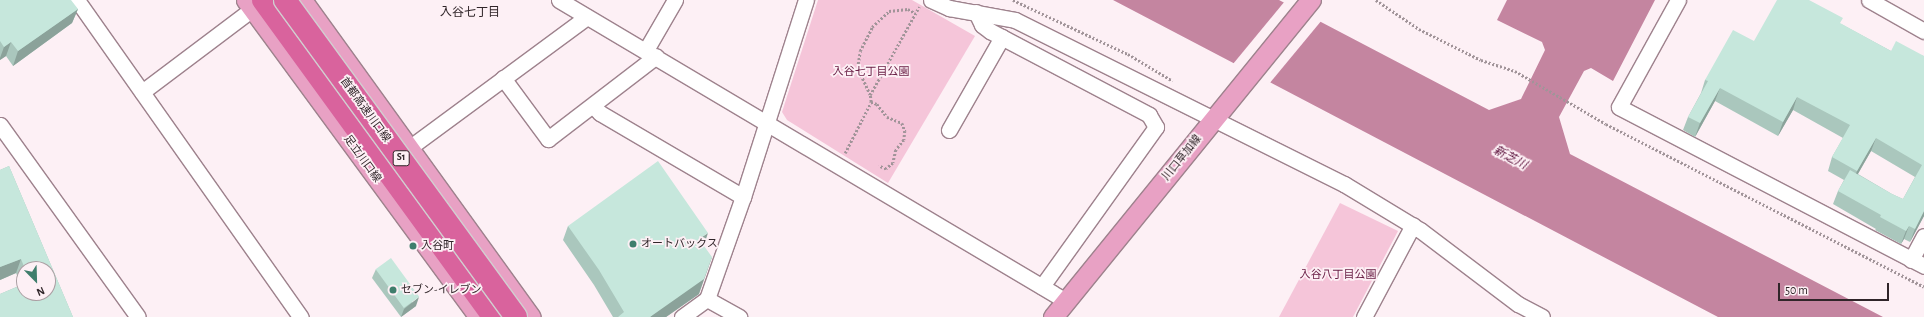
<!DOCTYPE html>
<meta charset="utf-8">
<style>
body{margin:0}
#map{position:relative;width:1924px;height:317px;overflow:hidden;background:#fdf0f5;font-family:"Alegreya Sans","Noto Sans JP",sans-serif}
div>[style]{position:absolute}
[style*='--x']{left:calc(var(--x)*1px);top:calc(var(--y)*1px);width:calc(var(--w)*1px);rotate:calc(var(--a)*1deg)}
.green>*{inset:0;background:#f5c5d9}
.water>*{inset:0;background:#c485a0}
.pier>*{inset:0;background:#fdf0f5}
.path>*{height:2.5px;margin-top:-1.25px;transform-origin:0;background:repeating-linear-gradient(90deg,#a19499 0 2px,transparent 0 4px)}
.roads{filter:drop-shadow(1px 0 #9e828d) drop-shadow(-1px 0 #9e828d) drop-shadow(0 1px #9e828d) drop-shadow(0 -1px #9e828d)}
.minor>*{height:15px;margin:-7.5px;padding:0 7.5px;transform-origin:7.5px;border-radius:7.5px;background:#fff}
.major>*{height:19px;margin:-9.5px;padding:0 9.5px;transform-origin:9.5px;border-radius:9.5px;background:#e8a1c4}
.highway>*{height:22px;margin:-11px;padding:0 11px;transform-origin:11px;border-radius:11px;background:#d9639d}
.bridges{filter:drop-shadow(1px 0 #d1cfd0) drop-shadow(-1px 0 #d1cfd0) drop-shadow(0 1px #d1cfd0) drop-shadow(0 -1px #d1cfd0)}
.highway-bridge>*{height:22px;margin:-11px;padding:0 11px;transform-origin:11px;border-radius:11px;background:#d9639d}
.wall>*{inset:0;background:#aac7bd}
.shaded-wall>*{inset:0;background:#8ba29a}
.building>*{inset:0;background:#c6e7dc;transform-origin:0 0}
.dots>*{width:11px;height:11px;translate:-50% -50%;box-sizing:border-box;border:2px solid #fdf0f5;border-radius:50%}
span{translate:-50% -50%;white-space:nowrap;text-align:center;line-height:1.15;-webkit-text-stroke:3.5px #fdf0f5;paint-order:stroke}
.shield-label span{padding:1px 3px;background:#fdf0f5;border:1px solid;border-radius:3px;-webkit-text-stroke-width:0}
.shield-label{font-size:10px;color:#302529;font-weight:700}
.park-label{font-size:11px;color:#6b2047}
.street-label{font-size:11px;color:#302529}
.poi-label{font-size:11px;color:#302529}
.left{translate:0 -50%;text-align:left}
.neighbourhood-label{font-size:12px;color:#302529}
.water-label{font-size:12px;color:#590d38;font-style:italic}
.north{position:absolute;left:16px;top:261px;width:40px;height:40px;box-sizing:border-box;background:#fdf0f5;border:1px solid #ab9fa3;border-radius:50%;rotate:157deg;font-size:11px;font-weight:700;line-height:16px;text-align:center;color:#302529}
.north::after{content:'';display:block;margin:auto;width:14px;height:18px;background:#3f7e6c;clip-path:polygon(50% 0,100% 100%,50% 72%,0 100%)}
.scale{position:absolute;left:1778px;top:283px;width:111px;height:18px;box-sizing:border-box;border:2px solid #302529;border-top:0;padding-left:5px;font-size:12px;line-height:14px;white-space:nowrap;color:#302529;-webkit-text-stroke:3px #fdf0f5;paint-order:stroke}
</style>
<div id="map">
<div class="green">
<i style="clip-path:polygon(818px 0,912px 0,975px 36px,888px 183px,787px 120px,782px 112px)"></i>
<i style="clip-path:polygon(1340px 203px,1398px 231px,1353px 317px,1279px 317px)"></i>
</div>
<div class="water">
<i style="clip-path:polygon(1113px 0,1279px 0,1489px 110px,1521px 99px,1545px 50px,1542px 42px,1497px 20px,1507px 0,1655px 0,1613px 81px,1591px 68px,1584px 71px,1559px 117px,1570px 154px,1883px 317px,1718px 317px)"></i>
</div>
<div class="pier">
<i style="clip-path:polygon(1285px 1px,1322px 20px,1269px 84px,1233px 64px)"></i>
</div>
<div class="path">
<i style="--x:1013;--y:0;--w:127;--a:25.2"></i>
<i style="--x:1128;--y:54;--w:52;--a:31"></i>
<i style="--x:1376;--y:0;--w:52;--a:34"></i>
<i style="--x:1419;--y:29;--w:69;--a:26.6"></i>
<i style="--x:1481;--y:60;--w:36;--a:18"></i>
<i style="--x:1515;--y:71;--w:105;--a:30.2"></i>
<i style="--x:1606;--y:124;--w:357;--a:27.1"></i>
<i style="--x:870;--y:95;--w:101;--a:-60.9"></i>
<i style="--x:871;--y:102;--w:7;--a:-98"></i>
<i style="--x:870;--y:95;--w:26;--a:-115"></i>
<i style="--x:859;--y:71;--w:7;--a:-98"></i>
<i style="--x:858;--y:64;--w:13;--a:-81"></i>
<i style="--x:860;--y:51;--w:27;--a:-63"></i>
<i style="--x:872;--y:27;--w:23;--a:-43"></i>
<i style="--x:889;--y:11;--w:19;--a:-6"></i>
<i style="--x:908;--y:9;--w:8;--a:30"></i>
<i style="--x:845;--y:153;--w:57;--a:-63"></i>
<i style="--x:871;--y:102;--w:6;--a:18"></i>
<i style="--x:877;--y:104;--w:16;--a:52"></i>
<i style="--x:887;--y:117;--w:16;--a:22"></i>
<i style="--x:902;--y:123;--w:9;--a:69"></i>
<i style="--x:905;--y:131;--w:9;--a:96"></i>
<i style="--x:904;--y:140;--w:13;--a:129"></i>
<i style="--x:896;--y:150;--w:13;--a:103"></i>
<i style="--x:893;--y:163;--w:9;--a:139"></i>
<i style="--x:886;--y:169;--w:8;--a:-157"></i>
</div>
<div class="roads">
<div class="minor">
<i style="--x:77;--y:0;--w:388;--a:54.8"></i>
<i style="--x:559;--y:0;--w:590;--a:30.7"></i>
<i style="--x:931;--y:0;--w:20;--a:24"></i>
<i style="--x:949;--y:8;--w:67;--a:10.3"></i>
<i style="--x:1015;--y:20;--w:368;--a:26.5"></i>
<i style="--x:1344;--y:184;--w:89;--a:31.2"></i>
<i style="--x:1420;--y:230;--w:123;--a:37.1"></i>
<i style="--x:1518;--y:304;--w:27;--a:28"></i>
<i style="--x:1678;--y:0;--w:122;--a:118.9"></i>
<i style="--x:1619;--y:107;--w:344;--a:27.5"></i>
<i style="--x:1869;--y:0;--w:63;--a:29.4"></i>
<i style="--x:976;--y:12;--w:14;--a:65"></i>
<i style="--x:982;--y:25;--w:10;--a:37"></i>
<i style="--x:990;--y:31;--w:180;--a:27.8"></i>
<i style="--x:1149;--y:115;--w:14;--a:60"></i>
<i style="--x:1156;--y:127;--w:196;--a:125.6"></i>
<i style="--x:646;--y:50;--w:58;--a:-59.9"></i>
<i style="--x:503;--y:78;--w:76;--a:53.6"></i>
<i style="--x:548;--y:139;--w:136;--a:-37.5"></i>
<i style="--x:142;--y:92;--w:138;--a:-37"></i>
<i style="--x:593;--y:106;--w:10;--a:45"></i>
<i style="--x:600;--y:113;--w:166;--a:30.4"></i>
<i style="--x:0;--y:125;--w:236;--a:54.3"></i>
<i style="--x:949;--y:130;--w:107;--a:-60.3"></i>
<i style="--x:409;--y:148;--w:221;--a:-36.4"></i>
<i style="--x:1911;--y:260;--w:27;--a:-62"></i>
<i style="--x:707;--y:299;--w:37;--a:29"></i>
<i style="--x:682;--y:317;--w:31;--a:-36"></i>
<i style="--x:707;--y:299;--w:108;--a:-70.6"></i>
<i style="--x:743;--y:197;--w:207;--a:-72.3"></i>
<i style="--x:1364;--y:317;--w:104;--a:-62"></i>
</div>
<div class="major">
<i style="--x:246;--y:0;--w:393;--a:53.7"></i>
<i style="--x:302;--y:0;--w:391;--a:54.2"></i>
<i style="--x:1053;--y:317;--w:409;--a:-50.9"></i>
</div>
<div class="highway">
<i style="--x:263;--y:0;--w:392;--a:54"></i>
</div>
</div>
<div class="bridges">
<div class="highway-bridge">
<i style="--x:285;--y:0;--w:392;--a:53.9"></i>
</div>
</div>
<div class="wall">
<i style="clip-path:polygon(0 0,78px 9px,72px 23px,13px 66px,6px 56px,0 60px)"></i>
<i style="clip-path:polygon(evenodd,1841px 24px,1891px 51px,1924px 56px,1924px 216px,1910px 242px,1904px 239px,1901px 244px,1875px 230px,1876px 229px,1833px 204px,1838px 191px,1844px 180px,1828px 171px,1832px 157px,1843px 138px,1793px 110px,1778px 136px,1715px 101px,1695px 137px,1683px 130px,1688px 117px,1701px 93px,1705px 80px,1754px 41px,1841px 24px,1871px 151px,1915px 177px,1903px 199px,1892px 194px,1858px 174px,1871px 151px)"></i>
<i style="clip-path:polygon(evenodd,9px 166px,73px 317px,0 317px,0 294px,21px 285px,16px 273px,0 280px,0 170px,9px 166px,24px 269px,48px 269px,48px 293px,24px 293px,24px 269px)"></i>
<i style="clip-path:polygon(568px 226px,704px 245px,699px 294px,666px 317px,613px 317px,594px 285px,563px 240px)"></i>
<i style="clip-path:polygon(376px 269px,416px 306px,401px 317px,372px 278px)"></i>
</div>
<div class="shaded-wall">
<i style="clip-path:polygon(78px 9px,72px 23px,13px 66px,18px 51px)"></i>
<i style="clip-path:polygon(11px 42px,6px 56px,0 60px,0 58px,4px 47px)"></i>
<i style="clip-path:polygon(1720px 88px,1715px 101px,1695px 137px,1700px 123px)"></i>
<i style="clip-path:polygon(1797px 97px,1793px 110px,1778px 136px,1783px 122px)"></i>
<i style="clip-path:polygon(1876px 138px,1871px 151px,1852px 184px,1857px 171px)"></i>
<i style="clip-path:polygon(1924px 211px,1924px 216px,1910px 242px,1915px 229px)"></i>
<i style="clip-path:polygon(1909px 226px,1904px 239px,1901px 244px,1906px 231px)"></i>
<i style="clip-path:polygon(708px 233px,703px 248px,699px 239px)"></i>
<i style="clip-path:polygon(712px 257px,699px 294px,666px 317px,650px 317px)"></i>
<i style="clip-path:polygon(21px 259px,16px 273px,0 280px,0 267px)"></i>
<i style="clip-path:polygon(419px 297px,416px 306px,401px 317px,404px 309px)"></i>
</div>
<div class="building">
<i style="clip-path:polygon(0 0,71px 0,78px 9px,18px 51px,11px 42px,4px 47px,0 41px)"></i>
<i style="clip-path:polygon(1777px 0,1809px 0,1843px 18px,1840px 23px,1891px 51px,1896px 41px,1924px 56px,1924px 211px,1915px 229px,1909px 226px,1906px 231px,1880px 217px,1881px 215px,1838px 191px,1850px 170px,1892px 194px,1903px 199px,1922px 165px,1876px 138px,1857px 171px,1832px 157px,1850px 125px,1797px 97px,1783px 122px,1720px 88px,1700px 123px,1688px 117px,1708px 81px,1705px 80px,1733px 30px,1754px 41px)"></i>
<i style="clip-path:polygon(658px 161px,708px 233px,699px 239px,712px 257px,704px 279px,650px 317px,618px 317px,624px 312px,599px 270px,568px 226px)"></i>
<i style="clip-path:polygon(9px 166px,73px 317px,0 317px,0 294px,24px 284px,24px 293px,48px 293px,48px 269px,25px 269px,21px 259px,0 267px,0 170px)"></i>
<i style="left:391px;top:258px;width:48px;height:19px;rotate:54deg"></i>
</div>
<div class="dots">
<i style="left:633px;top:244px;background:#3f7e6c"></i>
<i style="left:413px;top:246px;background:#3f7e6c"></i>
<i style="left:393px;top:290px;background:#3f7e6c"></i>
</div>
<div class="shield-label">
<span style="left:401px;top:158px">S1</span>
</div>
<div class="park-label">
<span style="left:871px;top:72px">入谷七丁目公園</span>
<span style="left:1338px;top:275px">入谷八丁目公園</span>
</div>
<div class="street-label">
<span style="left:365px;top:110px;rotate:54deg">首都高速川口線</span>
<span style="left:1182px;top:158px;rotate:-51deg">川口草加線</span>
<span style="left:362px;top:159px;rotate:54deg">足立川口線</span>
</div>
<div class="poi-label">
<span class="left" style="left:641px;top:244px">オートバックス</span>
<span class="left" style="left:421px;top:246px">入谷町</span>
<span class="left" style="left:401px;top:290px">セブン-イレブン</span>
</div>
<div class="neighbourhood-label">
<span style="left:470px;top:13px">入谷七丁目</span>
</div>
<div class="water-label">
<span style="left:1510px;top:158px;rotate:28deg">新芝川</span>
</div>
<div class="north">N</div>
<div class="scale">50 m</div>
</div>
